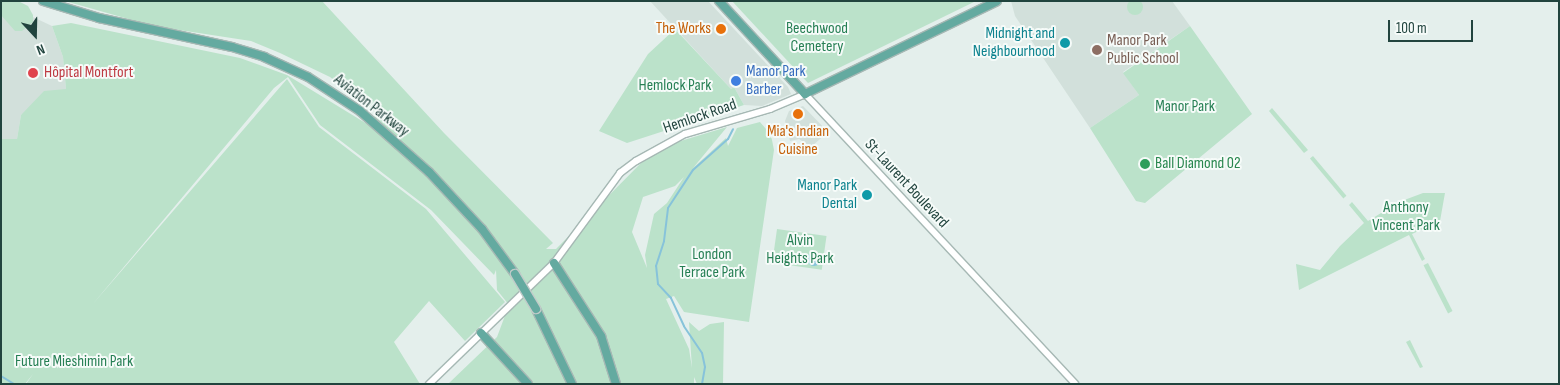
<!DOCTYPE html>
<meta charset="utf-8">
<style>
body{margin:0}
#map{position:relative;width:1560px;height:385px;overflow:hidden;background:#e4efec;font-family:"Sofia Sans Condensed",sans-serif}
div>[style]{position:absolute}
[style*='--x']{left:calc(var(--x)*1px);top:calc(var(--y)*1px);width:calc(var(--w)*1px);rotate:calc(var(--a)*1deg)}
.built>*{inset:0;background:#d2e0db}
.green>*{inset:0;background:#bbe2ca;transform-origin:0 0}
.round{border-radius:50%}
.water>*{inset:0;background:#87c3da}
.stream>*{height:2px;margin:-1px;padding:0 1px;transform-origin:1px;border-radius:1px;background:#87c3da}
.roads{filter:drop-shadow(1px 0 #a6b8b4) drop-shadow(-1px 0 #a6b8b4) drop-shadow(0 1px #a6b8b4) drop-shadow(0 -1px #a6b8b4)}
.minor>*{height:6px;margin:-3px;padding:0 3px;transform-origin:3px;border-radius:3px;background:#fff}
.major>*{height:8px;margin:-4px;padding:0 4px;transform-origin:4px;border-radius:4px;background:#64aaa0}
.bridges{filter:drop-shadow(1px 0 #c1cbc9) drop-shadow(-1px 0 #c1cbc9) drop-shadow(0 1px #c1cbc9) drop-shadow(0 -1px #c1cbc9)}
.major-bridge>*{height:8px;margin:-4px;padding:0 4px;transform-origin:4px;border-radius:4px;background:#64aaa0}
.dots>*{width:14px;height:14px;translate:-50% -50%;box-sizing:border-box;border:2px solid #f6fbf9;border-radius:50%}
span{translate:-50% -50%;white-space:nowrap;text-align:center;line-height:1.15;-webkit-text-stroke:4px #f6fbf9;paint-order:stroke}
.food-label{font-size:16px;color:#c56008}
.right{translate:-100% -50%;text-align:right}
.park-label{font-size:16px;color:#267f54}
.culture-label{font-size:16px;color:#0d838f}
.education-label{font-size:16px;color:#785e54}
.left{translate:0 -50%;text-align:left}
.shop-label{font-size:16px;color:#366cbe}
.health-label{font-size:16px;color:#be3a42}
.street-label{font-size:16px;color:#21443e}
.leisure-label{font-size:16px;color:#27864d}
.frame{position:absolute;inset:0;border:2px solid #21443e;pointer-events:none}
.north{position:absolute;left:10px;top:10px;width:50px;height:50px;-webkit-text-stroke:4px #f6fbf9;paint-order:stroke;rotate:159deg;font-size:14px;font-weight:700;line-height:20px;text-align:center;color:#21443e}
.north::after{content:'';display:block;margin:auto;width:18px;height:22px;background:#21443e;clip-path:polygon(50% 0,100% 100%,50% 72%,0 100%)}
.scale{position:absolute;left:1388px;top:20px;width:85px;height:22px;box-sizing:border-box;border:2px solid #21443e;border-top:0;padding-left:6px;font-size:15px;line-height:18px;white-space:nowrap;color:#21443e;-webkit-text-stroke:4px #f6fbf9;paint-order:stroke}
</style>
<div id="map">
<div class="built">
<i style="clip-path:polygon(650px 1px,708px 1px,788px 87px,791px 94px,762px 106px,744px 105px,734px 87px,731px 89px)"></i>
<i style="clip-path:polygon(1011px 1px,1172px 1px,1190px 26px,1123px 72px,1139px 95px,1090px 128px,1015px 16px)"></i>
<i style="clip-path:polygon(1px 2px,52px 26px,63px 57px,66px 89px,21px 115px,17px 139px,1px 139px)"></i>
<i style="clip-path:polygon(803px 106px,828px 132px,811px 147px,799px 139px,790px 141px,785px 121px,789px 111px)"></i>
</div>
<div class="green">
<i class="round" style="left:1127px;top:-1px;width:16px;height:16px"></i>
<i style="clip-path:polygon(1px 1px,18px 1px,28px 6px,33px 15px,33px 22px,22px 31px,15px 31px,1px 15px)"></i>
<i style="clip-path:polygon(evenodd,65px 1px,322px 1px,444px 133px,553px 243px,546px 249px,556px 249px,641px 163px,674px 143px,727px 127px,693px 168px,726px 138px,728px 146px,737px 128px,760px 122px,771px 135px,774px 150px,749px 322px,684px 312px,674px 296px,666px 299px,689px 349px,692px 368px,689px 322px,699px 331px,710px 324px,724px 322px,723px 384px,697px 384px,694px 377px,694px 384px,448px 384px,497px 337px,509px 305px,497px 290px,496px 270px,494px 275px,431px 210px,320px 125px,288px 77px,274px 88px,92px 305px,287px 79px,319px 127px,426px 209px,505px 302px,465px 341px,429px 301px,394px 342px,420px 384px,26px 384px,33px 374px,25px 384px,4px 384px,1px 382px,1px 139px,17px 139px,21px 115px,44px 91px,66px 89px,63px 57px,52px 26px,71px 23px,240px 58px,287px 75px,372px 127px,375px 112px,330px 77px,280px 53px,251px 41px,153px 26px,65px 1px,684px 177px,667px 203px,654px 214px,645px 255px,647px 268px,632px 232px,643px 197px,675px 186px,684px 177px)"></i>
<i style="clip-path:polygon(732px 1px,976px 1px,808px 83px)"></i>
<i style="clip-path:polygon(1190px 26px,1252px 114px,1145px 203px,1136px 201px,1090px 128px,1139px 95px,1123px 73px)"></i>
<i style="clip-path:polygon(675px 29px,731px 89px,734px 87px,744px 105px,627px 143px,599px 131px,648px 54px)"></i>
<i style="clip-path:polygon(1272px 108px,1308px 150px,1304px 153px,1269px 111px)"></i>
<i style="left:1313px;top:156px;width:52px;height:4px;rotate:50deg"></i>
<i style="clip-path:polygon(1423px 193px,1445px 193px,1440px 221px,1412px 234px,1425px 259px,1422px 261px,1409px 235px,1299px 290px,1296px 264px,1320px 270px,1340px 246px,1364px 223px,1349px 205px,1352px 202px,1368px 221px,1399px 202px)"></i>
<i style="left:777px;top:229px;width:50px;height:34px;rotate:8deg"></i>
<i style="left:1428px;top:263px;width:54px;height:5px;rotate:63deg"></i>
<i style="clip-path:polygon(1410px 340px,1423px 367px,1420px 368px,1406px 342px)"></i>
</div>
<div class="water">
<i class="round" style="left:807px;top:252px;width:14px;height:14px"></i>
</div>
<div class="stream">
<i style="--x:1;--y:376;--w:15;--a:32"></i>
<i style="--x:702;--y:384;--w:17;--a:-80"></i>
<i style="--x:705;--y:367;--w:14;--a:-102"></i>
<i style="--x:702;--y:353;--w:32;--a:-124"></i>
<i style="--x:684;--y:326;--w:31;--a:-115"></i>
<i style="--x:671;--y:298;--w:19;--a:-133"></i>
<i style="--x:658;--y:284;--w:18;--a:-96"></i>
<i style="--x:656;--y:266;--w:26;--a:-72"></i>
<i style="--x:664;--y:241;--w:33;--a:-83"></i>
<i style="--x:668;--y:208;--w:45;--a:-56.7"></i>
<i style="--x:693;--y:170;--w:47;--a:-41.5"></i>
<i style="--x:728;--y:139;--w:11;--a:-63"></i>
</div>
<div class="roads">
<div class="minor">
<i style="--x:429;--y:384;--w:174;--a:-44.1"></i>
<i style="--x:554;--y:263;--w:112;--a:-53.7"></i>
<i style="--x:620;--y:173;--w:20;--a:-37"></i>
<i style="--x:636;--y:161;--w:56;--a:-28.9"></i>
<i style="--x:685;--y:134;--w:89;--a:-16.4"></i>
<i style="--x:770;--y:109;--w:38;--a:-23"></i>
<i style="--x:805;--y:94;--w:396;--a:47"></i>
</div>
<div class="major">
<i style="--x:43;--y:1;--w:59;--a:16.9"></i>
<i style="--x:99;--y:18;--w:136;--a:12.3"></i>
<i style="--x:232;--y:47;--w:34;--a:17"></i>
<i style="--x:264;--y:57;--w:48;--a:24.4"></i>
<i style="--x:308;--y:77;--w:62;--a:33.2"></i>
<i style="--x:360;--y:111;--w:92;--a:41.5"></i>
<i style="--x:429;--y:172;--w:78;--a:47.1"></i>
<i style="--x:482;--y:229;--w:56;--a:53.7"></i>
<i style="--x:719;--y:1;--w:127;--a:47.2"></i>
<i style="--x:805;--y:94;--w:213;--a:-25.8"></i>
<i style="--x:554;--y:263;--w:87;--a:57.2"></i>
<i style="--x:601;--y:336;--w:50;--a:72.6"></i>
<i style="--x:536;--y:309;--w:83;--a:64.4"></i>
<i style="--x:481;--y:333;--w:69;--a:47.3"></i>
</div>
</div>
<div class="bridges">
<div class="major-bridge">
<i style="--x:515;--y:274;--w:41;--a:59"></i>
</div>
</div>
<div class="dots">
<i style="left:721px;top:29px;background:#e8710a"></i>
<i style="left:1065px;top:43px;background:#0f9aa8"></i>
<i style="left:1097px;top:50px;background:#8d6e63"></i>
<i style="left:33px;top:73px;background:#e0444e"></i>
<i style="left:736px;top:81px;background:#3f7fe0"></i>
<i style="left:798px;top:114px;background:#e8710a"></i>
<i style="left:1145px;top:164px;background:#2e9e5b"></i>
<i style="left:867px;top:195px;background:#0f9aa8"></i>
</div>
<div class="food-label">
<span class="right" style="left:711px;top:29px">The Works</span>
<span style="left:798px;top:141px">Mia's Indian<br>Cuisine</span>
</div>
<div class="park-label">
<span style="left:817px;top:38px">Beechwood<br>Cemetery</span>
<span style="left:675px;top:86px">Hemlock Park</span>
<span style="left:1185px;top:107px">Manor Park</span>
<span style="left:1406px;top:217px">Anthony<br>Vincent Park</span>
<span style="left:800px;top:250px">Alvin<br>Heights Park</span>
<span style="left:712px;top:264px">London<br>Terrace Park</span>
<span style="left:74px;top:362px">Future Mieshimin Park</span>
</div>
<div class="culture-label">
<span class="right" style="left:1055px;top:43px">Midnight and<br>Neighbourhood</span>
<span class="right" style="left:857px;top:195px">Manor Park<br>Dental</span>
</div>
<div class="education-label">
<span class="left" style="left:1107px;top:50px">Manor Park<br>Public School</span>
</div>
<div class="shop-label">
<span class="left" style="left:746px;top:81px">Manor Park<br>Barber</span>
</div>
<div class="health-label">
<span class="left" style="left:44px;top:73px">Hôpital Montfort</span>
</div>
<div class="street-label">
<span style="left:371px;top:106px;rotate:38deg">Aviation Parkway</span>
<span style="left:700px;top:117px;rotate:-19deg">Hemlock Road</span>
<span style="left:906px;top:184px;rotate:47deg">St-Laurent Boulevard</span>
</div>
<div class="leisure-label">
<span class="left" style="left:1155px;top:164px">Ball Diamond 02</span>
</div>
<div class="frame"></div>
<div class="north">N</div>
<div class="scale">100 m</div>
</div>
